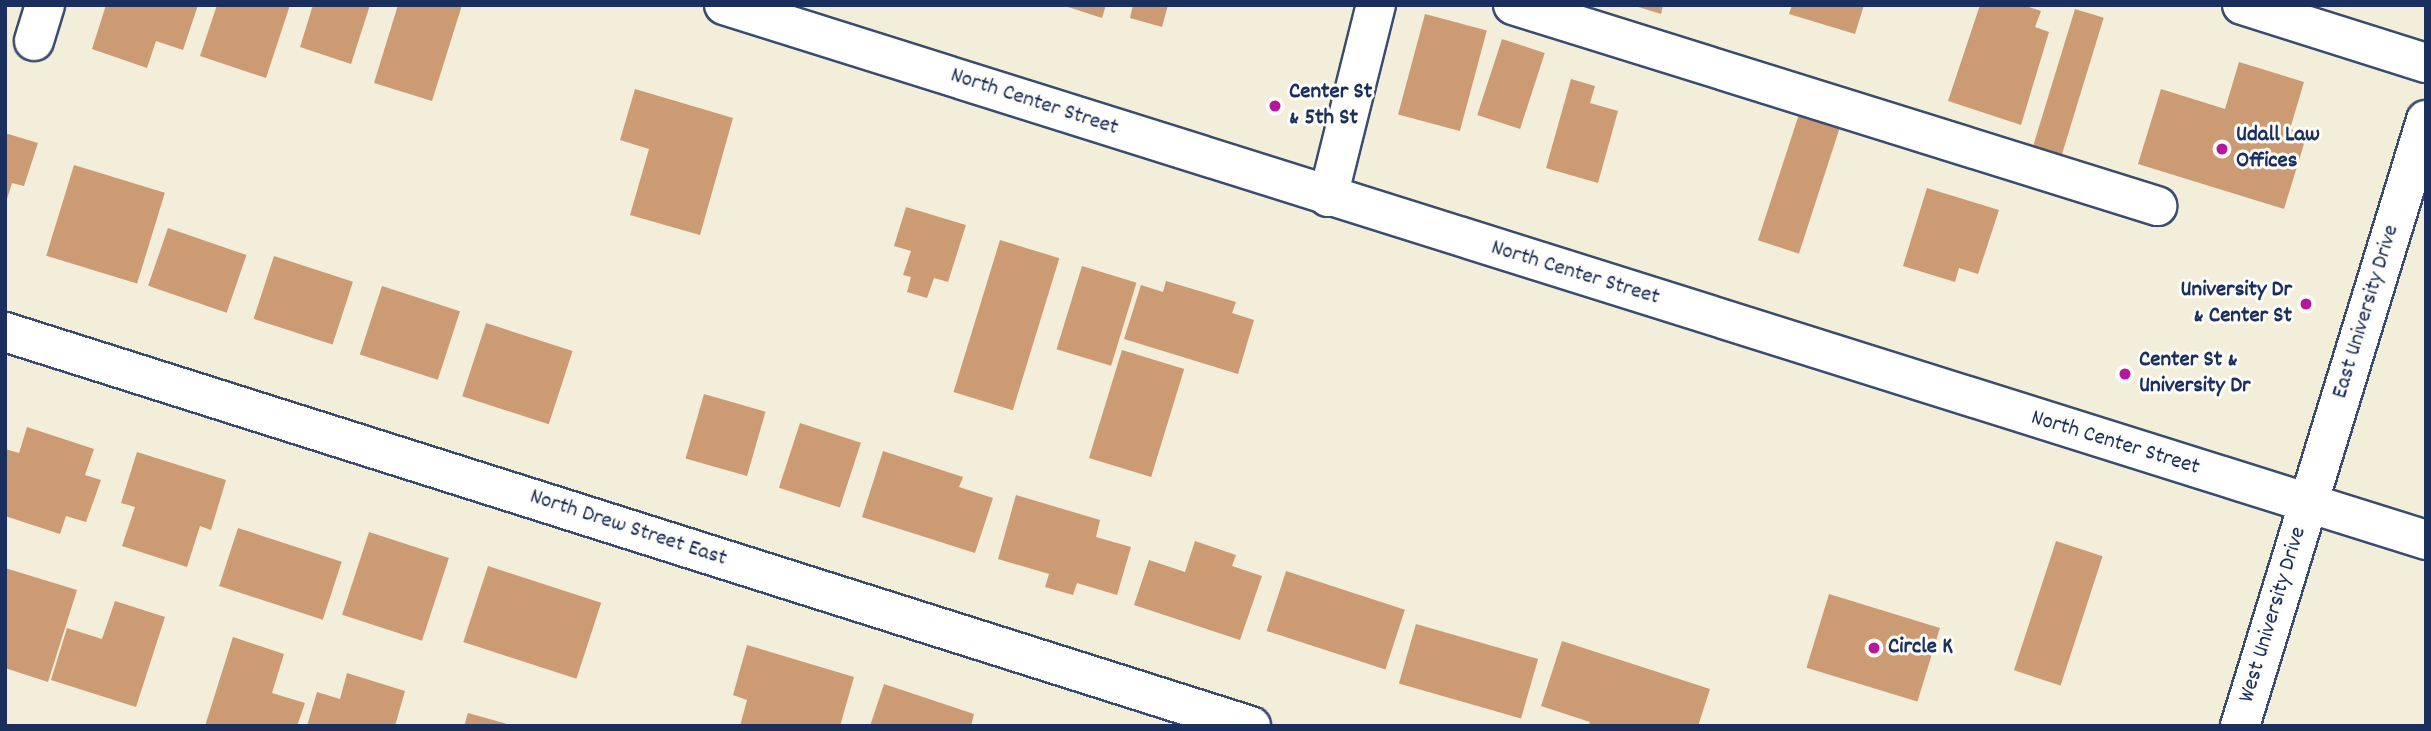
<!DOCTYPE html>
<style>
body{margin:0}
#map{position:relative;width:2431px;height:731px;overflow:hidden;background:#f2eed9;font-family:Dekko,sans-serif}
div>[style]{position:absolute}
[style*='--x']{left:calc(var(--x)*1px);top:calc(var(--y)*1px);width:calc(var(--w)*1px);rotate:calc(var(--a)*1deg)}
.building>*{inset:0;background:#cc9b73;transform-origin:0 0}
.roads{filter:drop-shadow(2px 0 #3b4c70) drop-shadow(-2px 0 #3b4c70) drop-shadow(0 2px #3b4c70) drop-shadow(0 -2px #3b4c70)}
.minor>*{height:38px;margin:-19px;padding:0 19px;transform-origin:19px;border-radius:19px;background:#fff}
.major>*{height:38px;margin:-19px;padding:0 19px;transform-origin:19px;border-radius:19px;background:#fff}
.dots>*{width:19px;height:19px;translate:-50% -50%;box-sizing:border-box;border:4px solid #fdfcf7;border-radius:50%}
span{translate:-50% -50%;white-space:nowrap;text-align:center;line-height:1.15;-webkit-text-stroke:6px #fdfcf7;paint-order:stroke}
.poi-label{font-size:23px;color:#1b2f5e;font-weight:700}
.left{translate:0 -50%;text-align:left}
.right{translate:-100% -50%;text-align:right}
.street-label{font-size:23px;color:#1b2f5e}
.frame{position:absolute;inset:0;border:7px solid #1b2f5e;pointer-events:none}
</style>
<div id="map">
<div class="building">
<i style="clip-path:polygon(106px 5px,198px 5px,183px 50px,156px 41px,147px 68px,92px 49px)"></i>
<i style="clip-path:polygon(217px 5px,290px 5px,266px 78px,200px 56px)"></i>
<i style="clip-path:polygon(313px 5px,370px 5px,351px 64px,300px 47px)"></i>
<i style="clip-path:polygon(398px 5px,462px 5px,432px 101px,374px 83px)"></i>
<i style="clip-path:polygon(1062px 5px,1106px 5px,1102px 18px)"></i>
<i style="clip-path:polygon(1133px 5px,1168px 5px,1162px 27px,1130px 18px)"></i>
<i style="clip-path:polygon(1632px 5px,1663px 5px,1661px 14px)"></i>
<i style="clip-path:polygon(1792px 5px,1864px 5px,1855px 34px,1789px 14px)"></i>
<i style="clip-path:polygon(1980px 5px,2023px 5px,2041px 11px,2035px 27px,2049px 32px,2021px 125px,1948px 101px)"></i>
<i style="left:2075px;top:9px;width:30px;height:145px;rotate:17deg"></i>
<i style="left:1425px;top:14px;width:64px;height:104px;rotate:15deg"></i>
<i style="left:1502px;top:39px;width:45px;height:80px;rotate:18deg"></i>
<i style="clip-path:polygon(2239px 62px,2304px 82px,2290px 129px,2307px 134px,2284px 209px,2138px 164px,2161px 89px,2225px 109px)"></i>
<i style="clip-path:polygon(1571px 79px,1595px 86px,1590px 103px,1618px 111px,1598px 183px,1546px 168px)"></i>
<i style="clip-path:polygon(635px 89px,733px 118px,700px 235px,630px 215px,649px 149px,620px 140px)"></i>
<i style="left:1800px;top:111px;width:43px;height:136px;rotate:18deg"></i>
<i style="clip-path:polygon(5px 133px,38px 143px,24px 186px,12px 183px,6px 202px)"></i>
<i style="left:74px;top:165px;width:95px;height:95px;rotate:17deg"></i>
<i style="clip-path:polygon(1927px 188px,1999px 210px,1978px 274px,1959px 268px,1955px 282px,1903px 266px)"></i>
<i style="clip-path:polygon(906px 207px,966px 225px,948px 282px,934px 278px,927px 298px,907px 292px,911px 277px,903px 275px,911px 251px,894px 246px)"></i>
<i style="left:168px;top:228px;width:83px;height:61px;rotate:19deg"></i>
<i style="left:1000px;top:240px;width:62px;height:159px;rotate:17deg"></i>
<i style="left:274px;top:256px;width:83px;height:66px;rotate:18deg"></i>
<i style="left:1082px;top:266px;width:57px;height:87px;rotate:17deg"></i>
<i style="clip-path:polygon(1166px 281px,1236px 302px,1232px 313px,1254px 320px,1238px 374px,1124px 339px,1141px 285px,1163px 292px)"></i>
<i style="left:382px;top:286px;width:82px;height:72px;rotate:18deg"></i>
<i style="left:486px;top:323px;width:91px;height:77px;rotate:18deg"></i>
<i style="left:1122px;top:350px;width:65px;height:113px;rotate:17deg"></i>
<i style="left:704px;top:394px;width:64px;height:67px;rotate:16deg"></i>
<i style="left:800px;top:423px;width:64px;height:68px;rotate:18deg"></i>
<i style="clip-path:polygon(27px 427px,94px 449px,85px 475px,101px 480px,86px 522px,66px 516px,60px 534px,5px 516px,5px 449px,19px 453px)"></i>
<i style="clip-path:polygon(883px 451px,963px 477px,959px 487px,993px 498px,975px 553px,862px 517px)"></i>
<i style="clip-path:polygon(137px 452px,226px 480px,211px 530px,200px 526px,187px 567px,122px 546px,135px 507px,121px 503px)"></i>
<i style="clip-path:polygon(1016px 495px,1100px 520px,1096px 537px,1131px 547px,1117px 595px,1077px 583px,1073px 595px,1045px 587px,1049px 574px,998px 559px)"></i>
<i style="left:238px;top:528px;width:109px;height:61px;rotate:18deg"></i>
<i style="left:369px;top:532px;width:84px;height:87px;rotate:18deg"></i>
<i style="clip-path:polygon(1195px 541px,1236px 555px,1232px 566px,1262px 576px,1240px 640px,1134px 605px,1149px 560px,1185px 572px)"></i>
<i style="left:2056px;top:541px;width:49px;height:136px;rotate:18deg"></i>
<i style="left:488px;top:566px;width:119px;height:80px;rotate:18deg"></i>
<i style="clip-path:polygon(5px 568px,77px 590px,48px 682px,5px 668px)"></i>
<i style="left:1286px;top:571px;width:125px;height:63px;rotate:18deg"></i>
<i style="left:1829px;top:594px;width:116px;height:77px;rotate:17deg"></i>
<i style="clip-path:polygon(115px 601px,165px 617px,136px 707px,51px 680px,67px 628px,102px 639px)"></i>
<i style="left:1416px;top:624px;width:127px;height:62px;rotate:16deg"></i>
<i style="clip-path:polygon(233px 637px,284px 654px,272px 693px,305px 703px,297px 726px,205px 726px)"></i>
<i style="clip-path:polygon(1562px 641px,1710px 689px,1698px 726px,1588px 726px,1590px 722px,1541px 706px)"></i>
<i style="clip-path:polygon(747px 645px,854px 677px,840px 726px,740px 726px,747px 700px,733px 695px)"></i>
<i style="clip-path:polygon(347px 673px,405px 691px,395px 726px,307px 726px,317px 692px,340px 699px)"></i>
<i style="clip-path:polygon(884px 684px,974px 714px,971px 726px,870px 726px)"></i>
<i style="clip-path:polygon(468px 713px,511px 725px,511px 726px,464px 726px)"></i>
</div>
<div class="roads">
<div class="minor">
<i style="--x:724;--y:5;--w:1784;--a:17.45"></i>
<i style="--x:1513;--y:5;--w:675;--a:17.33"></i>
<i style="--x:2242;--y:5;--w:193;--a:17.5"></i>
<i style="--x:34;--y:41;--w:38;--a:-73"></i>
<i style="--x:1328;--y:197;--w:198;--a:-76"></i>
<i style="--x:5;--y:332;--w:1307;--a:17.55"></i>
</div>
<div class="major">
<i style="--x:2240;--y:726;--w:634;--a:-72.94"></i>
</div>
</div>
<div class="dots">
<i style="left:1275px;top:106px;background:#b5179e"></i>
<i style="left:2222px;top:149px;background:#b5179e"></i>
<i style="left:2306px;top:304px;background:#b5179e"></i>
<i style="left:2125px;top:374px;background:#b5179e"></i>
<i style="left:1874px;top:648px;background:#b5179e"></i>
</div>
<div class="poi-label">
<span class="left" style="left:1289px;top:106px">Center St<br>&amp; 5th St</span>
<span class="left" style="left:2236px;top:149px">Udall Law<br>Offices</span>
<span class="right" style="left:2292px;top:304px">University Dr<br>&amp; Center St</span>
<span class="left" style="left:2139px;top:374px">Center St &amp;<br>University Dr</span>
<span class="left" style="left:1888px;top:648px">Circle K</span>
</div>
<div class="street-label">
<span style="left:1034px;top:103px;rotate:18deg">North Center Street</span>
<span style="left:1575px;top:274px;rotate:17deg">North Center Street</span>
<span style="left:2367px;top:312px;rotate:-73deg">East University Drive</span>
<span style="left:2115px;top:444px;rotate:17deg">North Center Street</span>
<span style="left:628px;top:529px;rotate:18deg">North Drew Street East</span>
<span style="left:2274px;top:615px;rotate:-73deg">West University Drive</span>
</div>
<div class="frame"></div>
</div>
